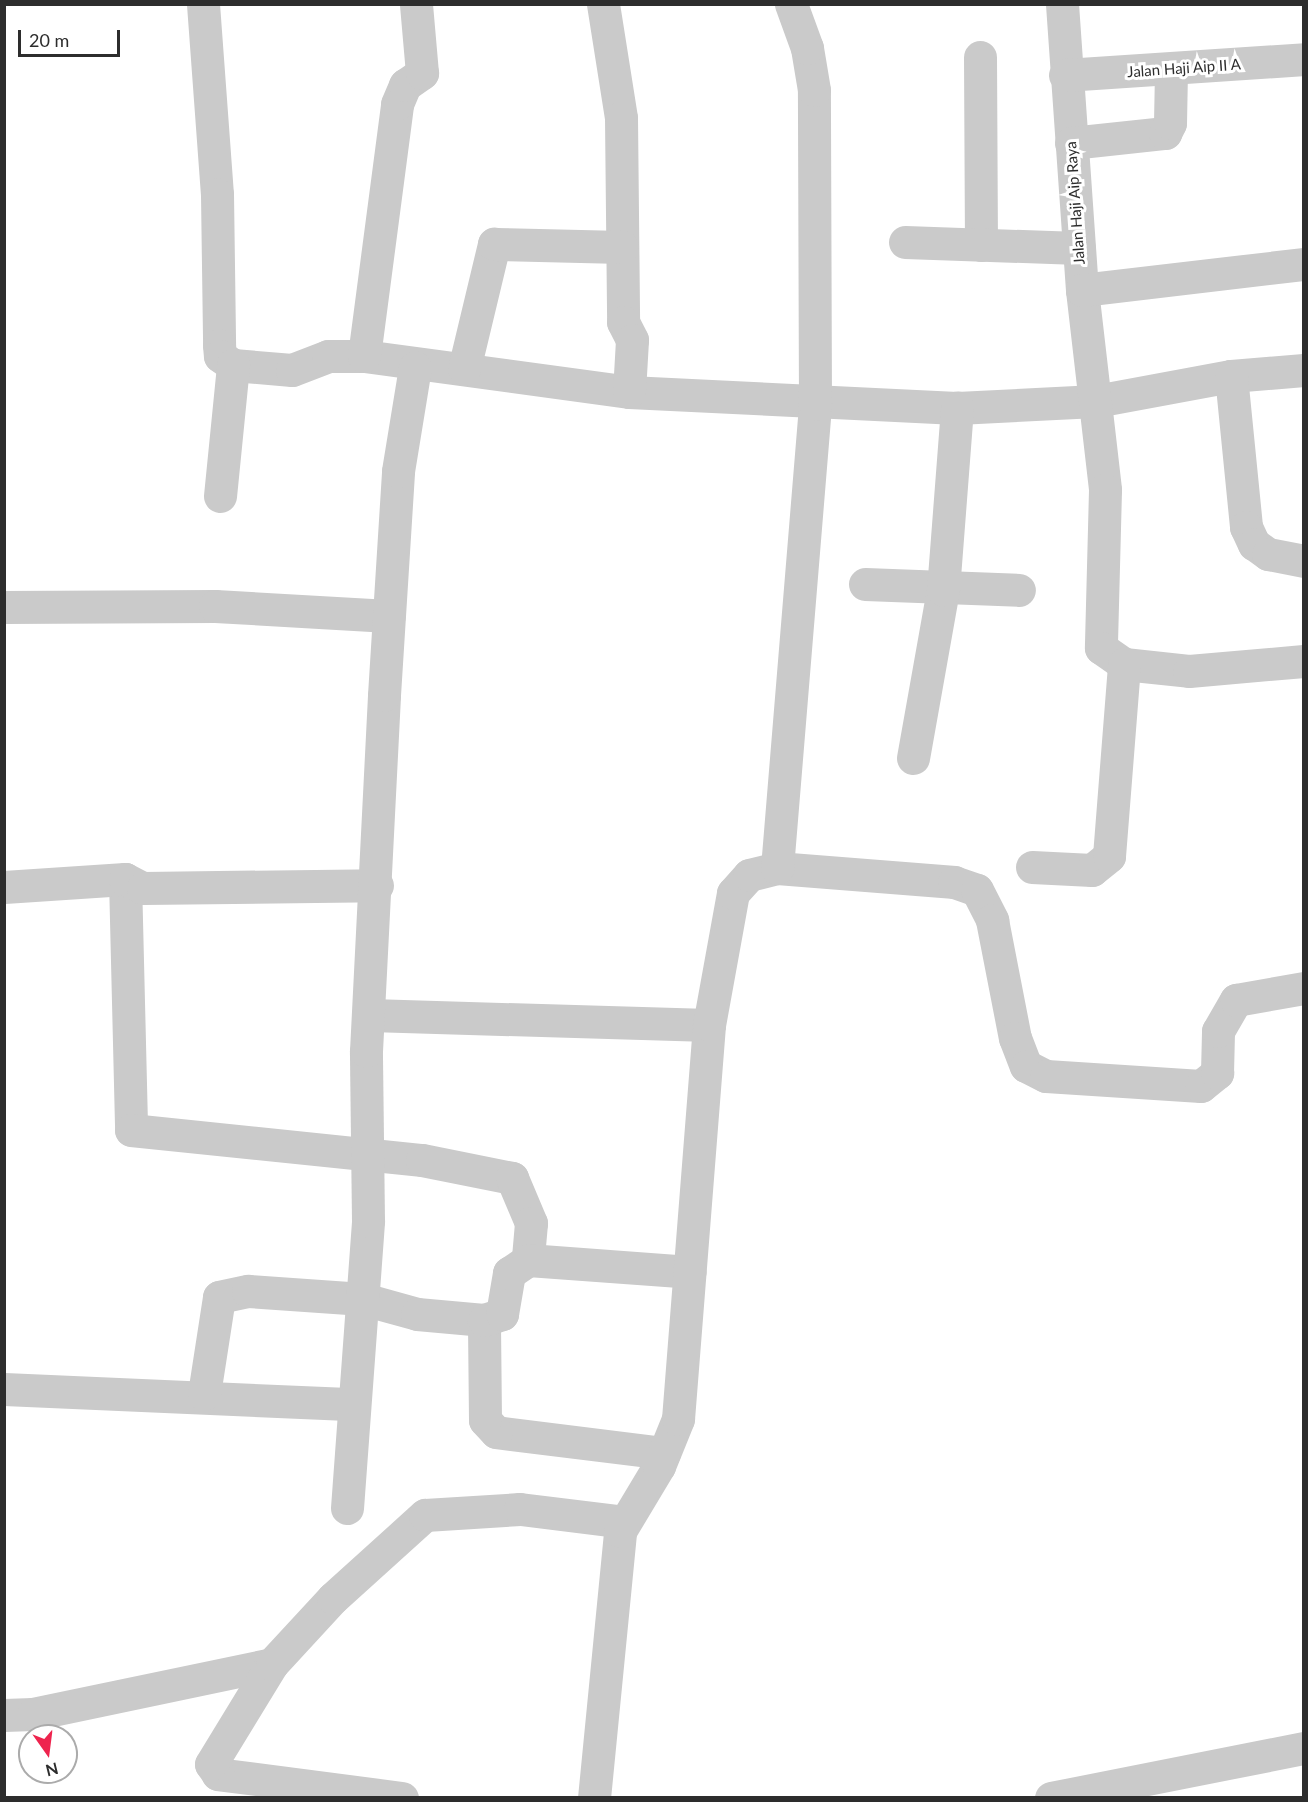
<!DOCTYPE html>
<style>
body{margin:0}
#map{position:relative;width:1308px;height:1802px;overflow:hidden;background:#fff;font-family:Lato,sans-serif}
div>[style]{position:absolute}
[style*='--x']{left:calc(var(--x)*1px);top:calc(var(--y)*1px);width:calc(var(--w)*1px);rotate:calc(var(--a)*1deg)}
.minor>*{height:33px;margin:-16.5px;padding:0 16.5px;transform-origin:16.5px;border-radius:16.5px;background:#cacaca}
span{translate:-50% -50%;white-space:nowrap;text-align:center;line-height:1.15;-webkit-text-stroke:6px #fff;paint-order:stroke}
.street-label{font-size:15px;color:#2d2d2d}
.frame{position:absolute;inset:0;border:6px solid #2d2d2d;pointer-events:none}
.north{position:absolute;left:18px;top:1724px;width:60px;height:60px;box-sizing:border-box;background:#fff;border:2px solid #ababab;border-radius:50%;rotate:166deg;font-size:16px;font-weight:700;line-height:24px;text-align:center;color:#2d2d2d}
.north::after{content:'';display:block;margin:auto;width:21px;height:27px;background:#ee244e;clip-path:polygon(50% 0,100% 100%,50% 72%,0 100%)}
.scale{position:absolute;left:18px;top:30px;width:102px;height:27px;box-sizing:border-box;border:3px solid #2d2d2d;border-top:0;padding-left:8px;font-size:18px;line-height:21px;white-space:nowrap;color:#2d2d2d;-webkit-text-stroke:4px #fff;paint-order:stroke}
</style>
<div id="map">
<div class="minor">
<i style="--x:203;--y:4;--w:191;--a:85.8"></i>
<i style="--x:217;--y:194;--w:151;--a:89.2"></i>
<i style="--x:219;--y:345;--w:11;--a:85"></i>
<i style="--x:220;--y:356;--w:16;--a:35"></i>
<i style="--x:233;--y:365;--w:59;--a:4.8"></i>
<i style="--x:292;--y:370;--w:39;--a:-21"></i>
<i style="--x:328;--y:356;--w:36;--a:0"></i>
<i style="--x:364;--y:356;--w:267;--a:7.7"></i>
<i style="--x:629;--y:392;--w:328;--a:2.8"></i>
<i style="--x:957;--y:408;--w:139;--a:-2.9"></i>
<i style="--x:1096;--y:401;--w:137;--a:-10.5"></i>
<i style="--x:1231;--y:376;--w:73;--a:-4.7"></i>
<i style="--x:603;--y:4;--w:115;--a:81"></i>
<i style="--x:621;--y:118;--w:204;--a:89.4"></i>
<i style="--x:623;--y:322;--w:20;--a:63"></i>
<i style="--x:632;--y:340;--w:52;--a:93.3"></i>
<i style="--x:1062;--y:4;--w:287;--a:86"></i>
<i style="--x:1082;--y:290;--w:201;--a:83.4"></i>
<i style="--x:1105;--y:490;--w:158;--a:91.5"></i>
<i style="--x:1101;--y:648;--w:28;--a:35"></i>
<i style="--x:1124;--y:664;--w:65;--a:6.1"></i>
<i style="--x:1189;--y:671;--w:115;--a:-5"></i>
<i style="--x:980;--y:57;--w:188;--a:89.7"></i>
<i style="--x:1065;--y:75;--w:240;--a:-3.8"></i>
<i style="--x:1071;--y:143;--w:95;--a:-6.1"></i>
<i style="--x:1165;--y:133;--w:11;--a:-63"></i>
<i style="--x:1170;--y:123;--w:53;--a:-88.9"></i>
<i style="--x:905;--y:242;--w:174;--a:2"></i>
<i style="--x:1082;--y:290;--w:224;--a:-6.7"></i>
<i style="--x:364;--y:356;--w:254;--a:-82.5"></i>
<i style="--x:397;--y:104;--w:21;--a:-67"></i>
<i style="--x:405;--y:85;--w:21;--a:-35"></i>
<i style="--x:422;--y:73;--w:69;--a:-95"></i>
<i style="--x:464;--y:369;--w:129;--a:-76.5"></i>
<i style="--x:494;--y:244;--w:128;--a:1.3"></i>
<i style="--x:1231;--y:376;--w:152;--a:84.3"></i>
<i style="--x:1246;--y:527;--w:19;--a:65"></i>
<i style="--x:1254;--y:544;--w:17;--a:36"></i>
<i style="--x:1268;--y:554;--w:37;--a:11"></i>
<i style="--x:220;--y:496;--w:132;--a:-84.3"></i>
<i style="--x:865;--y:584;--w:154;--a:2.2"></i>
<i style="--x:4;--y:607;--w:211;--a:-0.3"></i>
<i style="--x:215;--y:606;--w:174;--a:3.3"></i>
<i style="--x:913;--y:758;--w:171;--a:-79.9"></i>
<i style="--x:943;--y:590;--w:183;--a:-85.6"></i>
<i style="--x:1032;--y:867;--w:60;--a:2.9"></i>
<i style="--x:1092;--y:870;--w:22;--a:-39"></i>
<i style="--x:1109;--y:856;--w:193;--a:-85.5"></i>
<i style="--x:777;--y:868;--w:178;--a:4.5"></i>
<i style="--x:954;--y:882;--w:24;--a:19"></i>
<i style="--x:977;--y:890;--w:34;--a:63"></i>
<i style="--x:992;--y:920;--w:120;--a:79"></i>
<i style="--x:1015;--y:1038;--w:30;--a:69"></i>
<i style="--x:1026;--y:1066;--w:22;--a:27"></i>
<i style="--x:1046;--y:1076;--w:155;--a:3.7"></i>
<i style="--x:1201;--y:1086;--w:21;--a:-39"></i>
<i style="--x:1217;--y:1073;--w:42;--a:-88.6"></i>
<i style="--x:1218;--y:1031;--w:36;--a:-60"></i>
<i style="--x:1236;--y:1000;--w:69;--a:-10"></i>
<i style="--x:125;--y:879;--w:251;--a:88.6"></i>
<i style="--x:131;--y:1130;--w:293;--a:5.9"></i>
<i style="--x:422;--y:1160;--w:92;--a:11.3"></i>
<i style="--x:512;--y:1178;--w:49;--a:67.1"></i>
<i style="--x:531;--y:1223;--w:37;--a:95"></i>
<i style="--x:4;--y:887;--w:121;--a:-3.8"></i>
<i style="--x:125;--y:879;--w:20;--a:27"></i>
<i style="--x:143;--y:888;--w:234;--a:-0.7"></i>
<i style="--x:370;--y:1015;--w:339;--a:1.7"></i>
<i style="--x:4;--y:1389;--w:350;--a:2.5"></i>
<i style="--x:204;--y:1394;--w:98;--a:-81.2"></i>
<i style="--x:219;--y:1297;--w:30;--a:-12"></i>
<i style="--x:248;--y:1291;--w:115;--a:4"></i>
<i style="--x:363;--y:1299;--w:56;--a:15.5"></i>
<i style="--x:417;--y:1314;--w:67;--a:5.1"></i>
<i style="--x:664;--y:1453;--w:169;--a:-172.9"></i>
<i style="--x:496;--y:1432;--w:16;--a:-133"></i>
<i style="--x:485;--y:1420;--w:100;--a:-90.6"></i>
<i style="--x:484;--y:1320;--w:19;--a:-18"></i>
<i style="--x:502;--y:1314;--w:42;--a:-80.3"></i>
<i style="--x:509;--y:1273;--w:23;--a:-34"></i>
<i style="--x:528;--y:1260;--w:162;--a:4.2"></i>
<i style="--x:347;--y:1508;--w:288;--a:-85.8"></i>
<i style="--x:368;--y:1221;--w:170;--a:-90.7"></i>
<i style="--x:366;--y:1051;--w:356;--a:-87.1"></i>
<i style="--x:384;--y:695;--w:224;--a:-86.4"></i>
<i style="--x:398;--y:471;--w:105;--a:-80.7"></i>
<i style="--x:4;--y:1715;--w:29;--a:-2"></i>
<i style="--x:33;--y:1714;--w:244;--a:-11.8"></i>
<i style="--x:402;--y:1798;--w:186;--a:-172.6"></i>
<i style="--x:218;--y:1774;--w:12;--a:-125"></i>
<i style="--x:211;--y:1764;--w:117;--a:-58.6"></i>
<i style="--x:272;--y:1664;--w:90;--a:-47.3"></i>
<i style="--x:333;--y:1598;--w:124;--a:-42.1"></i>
<i style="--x:425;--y:1515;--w:95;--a:-3.6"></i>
<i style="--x:520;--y:1509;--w:105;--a:7.1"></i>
<i style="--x:594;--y:1798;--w:268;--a:-84.4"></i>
<i style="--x:620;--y:1531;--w:76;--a:-59"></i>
<i style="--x:659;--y:1466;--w:51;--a:-68"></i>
<i style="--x:678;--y:1419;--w:395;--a:-85.5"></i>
<i style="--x:709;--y:1025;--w:134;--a:-79.7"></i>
<i style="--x:733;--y:893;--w:24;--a:-48"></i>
<i style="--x:749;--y:875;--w:29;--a:-14"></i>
<i style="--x:777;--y:868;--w:466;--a:-85.3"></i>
<i style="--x:815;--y:404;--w:314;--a:-90.2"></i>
<i style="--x:814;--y:90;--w:43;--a:-99.5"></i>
<i style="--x:807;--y:48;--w:47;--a:-110"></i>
<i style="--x:1051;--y:1798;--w:258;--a:-11.2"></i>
</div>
<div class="street-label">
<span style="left:1184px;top:68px;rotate:-4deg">Jalan Haji Aip II A</span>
<span style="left:1075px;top:203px;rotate:-94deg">Jalan Haji Aip Raya</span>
</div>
<div class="frame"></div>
<div class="north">N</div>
<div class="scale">20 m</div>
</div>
